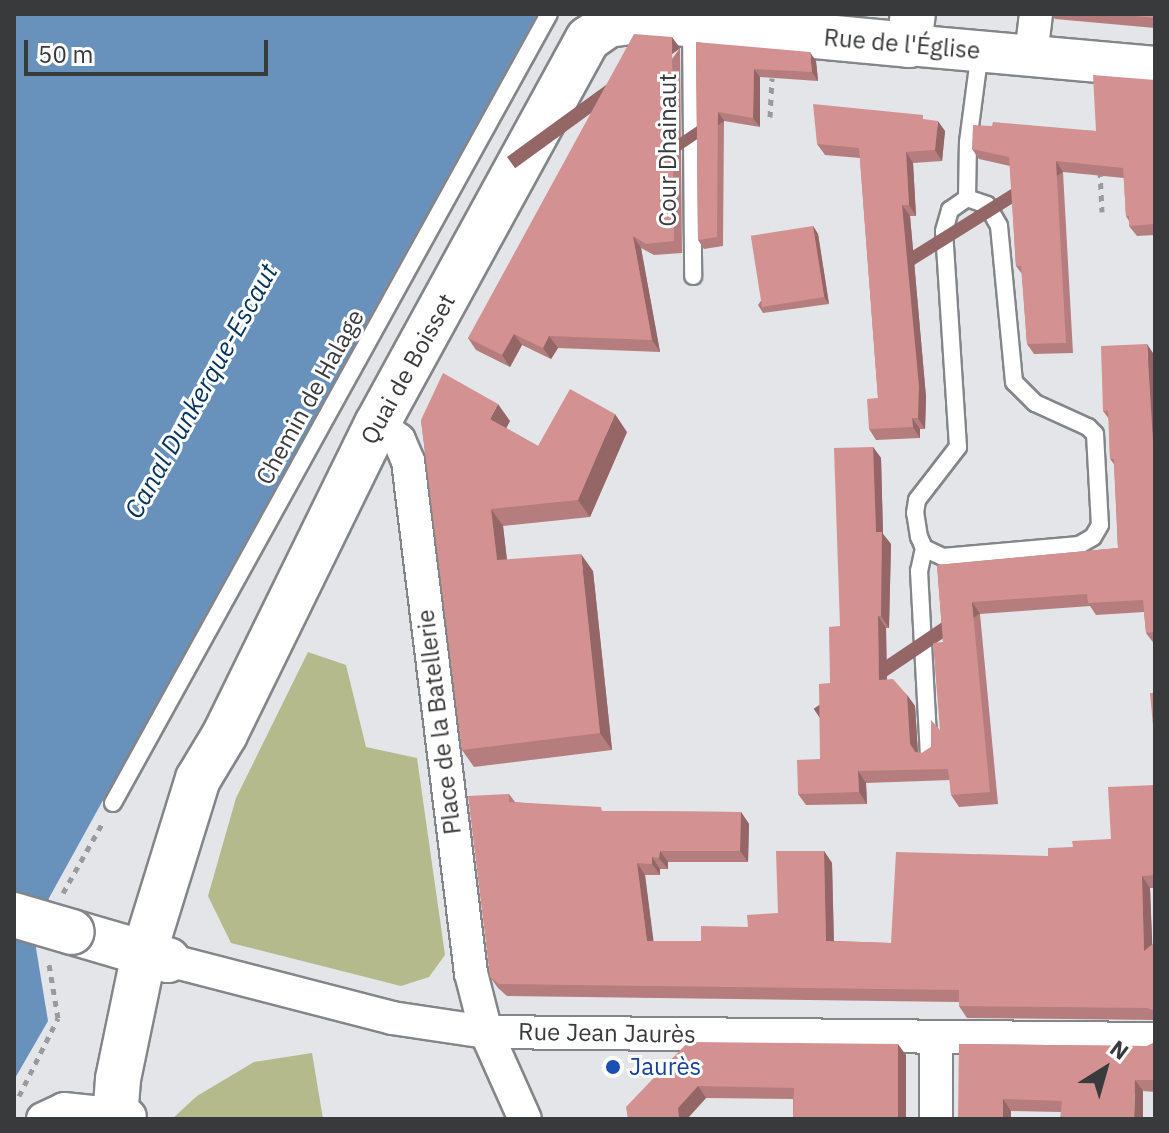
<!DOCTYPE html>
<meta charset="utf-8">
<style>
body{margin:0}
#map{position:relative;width:1169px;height:1133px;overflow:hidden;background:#e3e5e9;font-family:"IBM Plex Sans",sans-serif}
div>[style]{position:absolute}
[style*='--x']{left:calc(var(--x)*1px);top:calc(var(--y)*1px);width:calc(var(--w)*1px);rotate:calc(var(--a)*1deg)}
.green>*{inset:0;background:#b4ba8c}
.water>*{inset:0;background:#6891bc}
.path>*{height:5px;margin-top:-2.5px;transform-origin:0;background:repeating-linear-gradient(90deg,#989a9d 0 6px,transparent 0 12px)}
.roads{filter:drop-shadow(2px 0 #848589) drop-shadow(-2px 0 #848589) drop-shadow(0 2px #848589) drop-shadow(0 -2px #848589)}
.service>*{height:16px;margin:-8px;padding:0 8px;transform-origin:8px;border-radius:8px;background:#fff}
.minor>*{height:32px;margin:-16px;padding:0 16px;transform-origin:16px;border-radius:16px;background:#fff}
.tertiary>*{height:40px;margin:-20px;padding:0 20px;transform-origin:20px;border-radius:20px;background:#fff}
.secondary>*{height:44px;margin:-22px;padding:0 22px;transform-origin:22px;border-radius:22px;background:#fff}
.bridges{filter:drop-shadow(2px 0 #848589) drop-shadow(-2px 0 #848589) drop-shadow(0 2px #848589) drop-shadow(0 -2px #848589)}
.secondary-bridge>*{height:44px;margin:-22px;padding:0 22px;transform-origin:22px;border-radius:22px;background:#fff}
.wall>*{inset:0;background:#b57d7d}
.shaded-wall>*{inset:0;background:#946666;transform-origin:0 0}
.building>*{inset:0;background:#d39191;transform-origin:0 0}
.dots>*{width:22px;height:22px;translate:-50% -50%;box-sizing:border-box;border:4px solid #fff;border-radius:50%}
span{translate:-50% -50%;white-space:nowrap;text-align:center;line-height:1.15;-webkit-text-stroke:6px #fff;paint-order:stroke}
.street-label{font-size:24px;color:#393a3c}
.transit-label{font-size:24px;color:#164399}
.left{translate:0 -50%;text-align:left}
.water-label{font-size:26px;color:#01325b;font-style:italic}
.frame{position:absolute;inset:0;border:16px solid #393a3c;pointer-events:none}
.north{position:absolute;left:1065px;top:1029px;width:80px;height:80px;-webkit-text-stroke:6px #fff;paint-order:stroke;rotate:37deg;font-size:22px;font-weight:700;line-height:32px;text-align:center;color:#393a3c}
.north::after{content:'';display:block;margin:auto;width:28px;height:36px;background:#393a3c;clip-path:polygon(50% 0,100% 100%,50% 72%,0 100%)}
.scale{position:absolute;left:24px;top:40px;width:244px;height:36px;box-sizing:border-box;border:4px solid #393a3c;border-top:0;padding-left:10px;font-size:24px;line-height:28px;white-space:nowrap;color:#393a3c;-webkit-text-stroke:6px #fff;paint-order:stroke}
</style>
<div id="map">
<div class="green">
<i style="clip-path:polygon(308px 652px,346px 665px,366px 747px,417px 758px,445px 955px,429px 977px,401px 986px,231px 943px,208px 896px,236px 798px)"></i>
<i style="clip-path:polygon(312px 1053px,323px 1119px,172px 1119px,197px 1096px,254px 1062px)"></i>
</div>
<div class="water">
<i style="clip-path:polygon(14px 14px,537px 14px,49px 898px,36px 948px,48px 1021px,14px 1080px)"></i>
</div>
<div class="path">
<i style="--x:770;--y:117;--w:39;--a:-87"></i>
<i style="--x:1100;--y:171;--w:41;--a:87.2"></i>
<i style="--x:63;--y:893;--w:81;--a:-60.6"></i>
<i style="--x:19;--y:1096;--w:87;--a:-63.4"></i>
<i style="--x:58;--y:1018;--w:55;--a:-99.5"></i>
</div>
<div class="roads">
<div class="service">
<i style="--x:691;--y:25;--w:251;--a:89.5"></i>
<i style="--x:967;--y:198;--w:21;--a:19"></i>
<i style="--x:987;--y:205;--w:24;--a:60"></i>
<i style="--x:999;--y:226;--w:157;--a:84.5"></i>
<i style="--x:1014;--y:382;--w:30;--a:45"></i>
<i style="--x:1035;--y:403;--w:58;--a:24.4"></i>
<i style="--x:1088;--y:427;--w:10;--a:45"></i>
<i style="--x:1095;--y:434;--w:91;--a:86.9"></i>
<i style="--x:1100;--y:525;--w:14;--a:120"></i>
<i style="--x:1093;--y:537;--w:16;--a:150"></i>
<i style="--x:1079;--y:545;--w:137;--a:175"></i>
<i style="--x:943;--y:557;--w:21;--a:-155"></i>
<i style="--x:924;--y:548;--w:12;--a:-114"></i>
<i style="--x:919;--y:537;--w:24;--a:-99"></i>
<i style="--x:915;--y:513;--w:13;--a:-81"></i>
<i style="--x:917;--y:500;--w:67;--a:-52.3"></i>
<i style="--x:958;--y:447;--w:216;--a:-93.7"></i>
<i style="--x:944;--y:231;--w:22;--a:-74"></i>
<i style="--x:950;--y:210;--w:21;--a:-35"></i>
<i style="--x:967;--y:198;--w:56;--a:-89"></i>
<i style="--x:968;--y:142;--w:92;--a:-82.5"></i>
<i style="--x:924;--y:548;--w:24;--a:102"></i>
<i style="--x:919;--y:571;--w:183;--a:86.9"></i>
<i style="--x:113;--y:803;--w:901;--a:-61.08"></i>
</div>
<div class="minor">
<i style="--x:1031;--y:55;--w:41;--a:-83"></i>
<i style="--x:377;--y:424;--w:27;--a:36"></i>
<i style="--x:399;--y:440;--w:23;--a:67"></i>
<i style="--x:408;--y:461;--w:516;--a:82.99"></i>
<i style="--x:471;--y:973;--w:61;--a:75.7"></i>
<i style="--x:486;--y:1032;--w:95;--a:65.9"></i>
<i style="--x:168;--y:960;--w:231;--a:14.5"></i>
<i style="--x:392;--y:1018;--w:95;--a:8.5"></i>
<i style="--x:486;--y:1032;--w:669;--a:0.6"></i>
<i style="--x:43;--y:1119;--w:23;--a:-25"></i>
<i style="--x:64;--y:1109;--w:66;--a:6.1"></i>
<i style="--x:936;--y:1119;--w:82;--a:-90"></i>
</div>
<div class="tertiary">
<i style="--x:909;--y:45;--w:247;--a:5.1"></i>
</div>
<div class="secondary">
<i style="--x:72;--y:932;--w:100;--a:16.3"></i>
<i style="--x:115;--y:1119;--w:40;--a:-85.7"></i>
<i style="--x:118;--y:1079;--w:129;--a:-78.3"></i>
<i style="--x:144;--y:953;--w:182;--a:-72.8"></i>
<i style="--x:198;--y:779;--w:52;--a:-59"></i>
<i style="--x:225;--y:734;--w:345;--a:-63.9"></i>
<i style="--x:377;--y:424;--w:439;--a:-61.3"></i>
<i style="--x:588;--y:39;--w:24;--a:-35"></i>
<i style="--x:608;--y:25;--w:37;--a:-8"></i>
<i style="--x:645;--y:20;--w:265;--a:5.4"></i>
<i style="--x:909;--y:45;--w:31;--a:-83"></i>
</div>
</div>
<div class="bridges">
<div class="secondary-bridge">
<i style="--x:14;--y:915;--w:60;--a:16.3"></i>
</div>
</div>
<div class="wall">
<i style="clip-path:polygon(1051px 14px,1155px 14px,1155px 28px,1055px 19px)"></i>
<i style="clip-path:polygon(696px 42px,816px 61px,818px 81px,760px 77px,760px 127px,724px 121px,723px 246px,704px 249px,698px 240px)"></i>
<i style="clip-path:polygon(680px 48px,682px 253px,654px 255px,641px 248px,660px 352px,558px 348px,551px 359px,522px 345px,510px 367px,476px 350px,468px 338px)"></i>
<i style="clip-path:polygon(1155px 80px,1155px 235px,1137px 236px,1129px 226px,1129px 221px,1126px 216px,1124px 178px,1063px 172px,1073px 353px,1034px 354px,1027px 344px,1022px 274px,1016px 266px,1010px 166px,979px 159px,972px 149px,992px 126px,1096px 131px)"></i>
<i style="clip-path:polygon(927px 120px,945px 131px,942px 161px,913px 163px,916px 216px,910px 216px,926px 397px,925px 429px,920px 429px,920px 438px,876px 440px,869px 429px,878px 398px,860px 158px,825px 155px,817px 144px)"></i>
<i style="clip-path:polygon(813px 226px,818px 234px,829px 304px,763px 313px,758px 305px)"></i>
<i style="clip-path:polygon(1155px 356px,1155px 645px,1146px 633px,1144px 612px,1096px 615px,1090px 606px,980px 614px,998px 804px,959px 807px,951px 795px,950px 780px,866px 783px,867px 804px,806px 805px,798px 794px,820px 759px,830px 683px,840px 626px,873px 447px,881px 458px,883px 534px,891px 544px,889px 628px,886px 628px,887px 680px,907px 695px,915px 706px,918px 752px,922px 753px,931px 747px,940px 730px,943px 642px,937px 565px,1118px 548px,1114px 464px,1110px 459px,1109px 419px,1103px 411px)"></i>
<i style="clip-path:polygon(421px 420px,510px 421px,506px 428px,538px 446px,627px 432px,590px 517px,503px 526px,507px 560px,593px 571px,612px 750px,474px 767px,462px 750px)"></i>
<i style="clip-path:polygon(1155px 785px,1155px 888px,1150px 888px,1152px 945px,1155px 942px,1155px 1020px,967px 1018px,959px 1006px,959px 1002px,507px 996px,498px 988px,490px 977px,509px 794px,515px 802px,604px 811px,741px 812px,749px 824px,748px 862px,668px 862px,668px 869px,660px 869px,660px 875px,645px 875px,653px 941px,701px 941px,748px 927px,778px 913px,824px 851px,832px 863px,834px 941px,891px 943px,1048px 856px,1073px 847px,1111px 839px)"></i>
<i style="clip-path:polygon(688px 1042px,906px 1055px,906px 1119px,793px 1119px,793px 1099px,706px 1098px,687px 1119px,628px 1119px)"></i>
<i style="clip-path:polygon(1155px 1042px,1155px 1092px,1143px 1091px,1061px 1112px,1011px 1111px,959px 1044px,1147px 1046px)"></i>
</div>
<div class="shaded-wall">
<i style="left:672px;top:37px;width:14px;height:204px;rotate:54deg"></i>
<i style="clip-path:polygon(810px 52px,816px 61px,818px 81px,812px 72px)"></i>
<i style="clip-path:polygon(754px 69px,760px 77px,760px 127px,753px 118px)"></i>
<i style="left:718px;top:112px;width:11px;height:125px;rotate:56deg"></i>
<i style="clip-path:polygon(938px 121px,945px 131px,942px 161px,935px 150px)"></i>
<i style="clip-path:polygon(906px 152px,913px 163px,916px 216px,909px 205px)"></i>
<i style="left:1056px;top:161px;width:13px;height:182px;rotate:58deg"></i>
<i style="clip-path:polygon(902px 205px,910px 216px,926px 397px,925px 429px,918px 418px)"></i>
<i style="clip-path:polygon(813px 226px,818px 234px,829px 304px,824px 297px)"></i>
<i style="clip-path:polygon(633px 236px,641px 248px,660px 352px,652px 340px)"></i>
<i style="clip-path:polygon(514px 334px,522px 345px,510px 367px,502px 355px)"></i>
<i style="clip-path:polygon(549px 336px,558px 348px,551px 359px,543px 348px)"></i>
<i style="clip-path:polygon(1147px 344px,1155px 356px,1155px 475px)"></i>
<i style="clip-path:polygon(498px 404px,510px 421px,502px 436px,490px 419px)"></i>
<i style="clip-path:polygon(615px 414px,627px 432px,590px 517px,578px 500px)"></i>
<i style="clip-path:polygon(912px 418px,920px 429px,920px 438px,913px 427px)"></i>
<i style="clip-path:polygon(873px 447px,881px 458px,883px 534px,891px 544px,889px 628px,881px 616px,876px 532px)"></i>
<i style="clip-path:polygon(491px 509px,503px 526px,509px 578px,497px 560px)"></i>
<i style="clip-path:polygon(581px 554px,593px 571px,612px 750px,600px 733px)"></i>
<i style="left:972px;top:602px;width:14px;height:191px;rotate:56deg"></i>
<i style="clip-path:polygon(878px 616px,886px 628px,887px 692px,879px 680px)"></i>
<i style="clip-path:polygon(907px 695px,915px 706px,918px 755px,910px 744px)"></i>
<i style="clip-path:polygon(858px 771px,866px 783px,867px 804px,859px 792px)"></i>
<i style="clip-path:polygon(741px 812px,749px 824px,748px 862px,740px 851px)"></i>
<i style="clip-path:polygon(660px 851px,668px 862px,668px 869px,659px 858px)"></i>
<i style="clip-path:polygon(824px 851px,832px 863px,834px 952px,826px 941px)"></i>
<i style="clip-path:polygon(652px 857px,660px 869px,660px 875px,652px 864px)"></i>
<i style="clip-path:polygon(637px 863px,645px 875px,655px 952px,647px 941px)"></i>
<i style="clip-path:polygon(1142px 876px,1150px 888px,1153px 963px,1144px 951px)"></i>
<i style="clip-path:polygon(898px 1044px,906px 1055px,906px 1119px,898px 1119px)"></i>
<i style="clip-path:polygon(1135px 1080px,1143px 1091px,1143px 1119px,1134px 1119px)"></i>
<i style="clip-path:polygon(698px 1086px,706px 1098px,687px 1119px,679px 1119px,678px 1108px)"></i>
<i style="clip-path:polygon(1003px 1099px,1011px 1111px,1011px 1119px,1003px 1119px)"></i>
</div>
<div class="building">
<i style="clip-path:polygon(1113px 14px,1155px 14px,1155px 18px)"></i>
<i style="clip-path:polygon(634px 34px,672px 37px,674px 241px,646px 244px,633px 236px,652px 340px,549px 336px,543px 348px,514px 334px,502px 355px,468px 338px)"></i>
<i style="clip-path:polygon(696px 42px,810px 52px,812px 72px,754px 69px,753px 118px,718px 112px,717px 237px,698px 240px)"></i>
<i style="clip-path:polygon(1093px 75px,1155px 80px,1155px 146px,1154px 147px,1155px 224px,1129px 226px,1129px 216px,1126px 216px,1123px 168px,1056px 161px,1066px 343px,1027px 344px,1021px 266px,1016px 266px,1009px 157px,972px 149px,973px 125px,992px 126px,993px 122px,1096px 131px)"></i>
<i style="clip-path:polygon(813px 104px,923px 115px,923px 119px,938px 121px,935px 150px,906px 152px,909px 205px,902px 205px,919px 386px,918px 418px,912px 418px,913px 427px,869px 429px,867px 399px,878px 398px,859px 148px,817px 144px)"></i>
<i style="left:813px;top:226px;width:72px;height:63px;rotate:81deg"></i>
<i style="clip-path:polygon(1147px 344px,1155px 475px,1155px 632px,1146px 633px,1143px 600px,1088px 603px,1087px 594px,972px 602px,990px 792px,951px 795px,948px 769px,858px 771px,859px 792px,798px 794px,797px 760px,820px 759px,819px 684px,830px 683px,829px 627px,840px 626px,834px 448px,873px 447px,876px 532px,882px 532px,881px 616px,878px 616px,879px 680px,893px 679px,907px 695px,910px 744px,915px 752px,922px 753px,931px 747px,931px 720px,940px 730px,933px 643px,943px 642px,937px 565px,1118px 548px,1114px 459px,1110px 459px,1108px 411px,1103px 411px,1101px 346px)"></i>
<i style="clip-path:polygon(443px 373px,498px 404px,490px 419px,538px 446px,570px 389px,615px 414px,578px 500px,491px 509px,497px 560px,581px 554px,600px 733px,462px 750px,421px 420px)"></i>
<i style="clip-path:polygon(1150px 693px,1155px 693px,1155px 747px)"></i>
<i style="clip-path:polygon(1155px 785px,1155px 875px,1142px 876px,1144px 951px,1155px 942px,1155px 1011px,1147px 1008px,959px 1006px,959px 990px,499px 984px,490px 977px,468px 796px,509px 794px,509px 802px,601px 807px,602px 811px,741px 812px,740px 851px,660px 851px,659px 858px,652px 857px,652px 864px,637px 863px,647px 941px,701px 941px,701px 926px,748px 927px,747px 915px,778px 913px,776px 851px,824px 851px,826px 941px,891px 943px,896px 852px,1048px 856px,1048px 848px,1073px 847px,1072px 841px,1111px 839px,1108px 787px)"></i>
<i style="clip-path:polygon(688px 1042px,898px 1044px,898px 1119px,793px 1119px,794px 1088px,698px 1086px,678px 1108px,679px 1119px,628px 1119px,626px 1107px)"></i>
<i style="clip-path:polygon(1155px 1042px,1155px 1080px,1135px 1080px,1134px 1119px,1060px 1119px,1062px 1101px,1003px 1099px,1003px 1119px,958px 1119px,959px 1044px,1147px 1046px)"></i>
</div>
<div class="dots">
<i style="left:613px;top:1067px;background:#1a4fb4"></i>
</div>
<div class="street-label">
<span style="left:902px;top:44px;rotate:5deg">Rue de l'Église</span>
<span style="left:668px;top:150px;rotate:-90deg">Cour Dhainaut</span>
<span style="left:408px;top:369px;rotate:-61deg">Quai de Boisset</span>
<span style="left:310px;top:397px;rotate:-61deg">Chemin de Halage</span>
<span style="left:439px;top:722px;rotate:-97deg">Place de la Batellerie</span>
<span style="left:607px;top:1033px;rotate:1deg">Rue Jean Jaurès</span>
</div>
<div class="transit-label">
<span class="left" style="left:629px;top:1067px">Jaurès</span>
</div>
<div class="water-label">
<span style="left:201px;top:391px;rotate:-61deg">Canal Dunkerque-Escaut</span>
</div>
<div class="frame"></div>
<div class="north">N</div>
<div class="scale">50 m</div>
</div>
